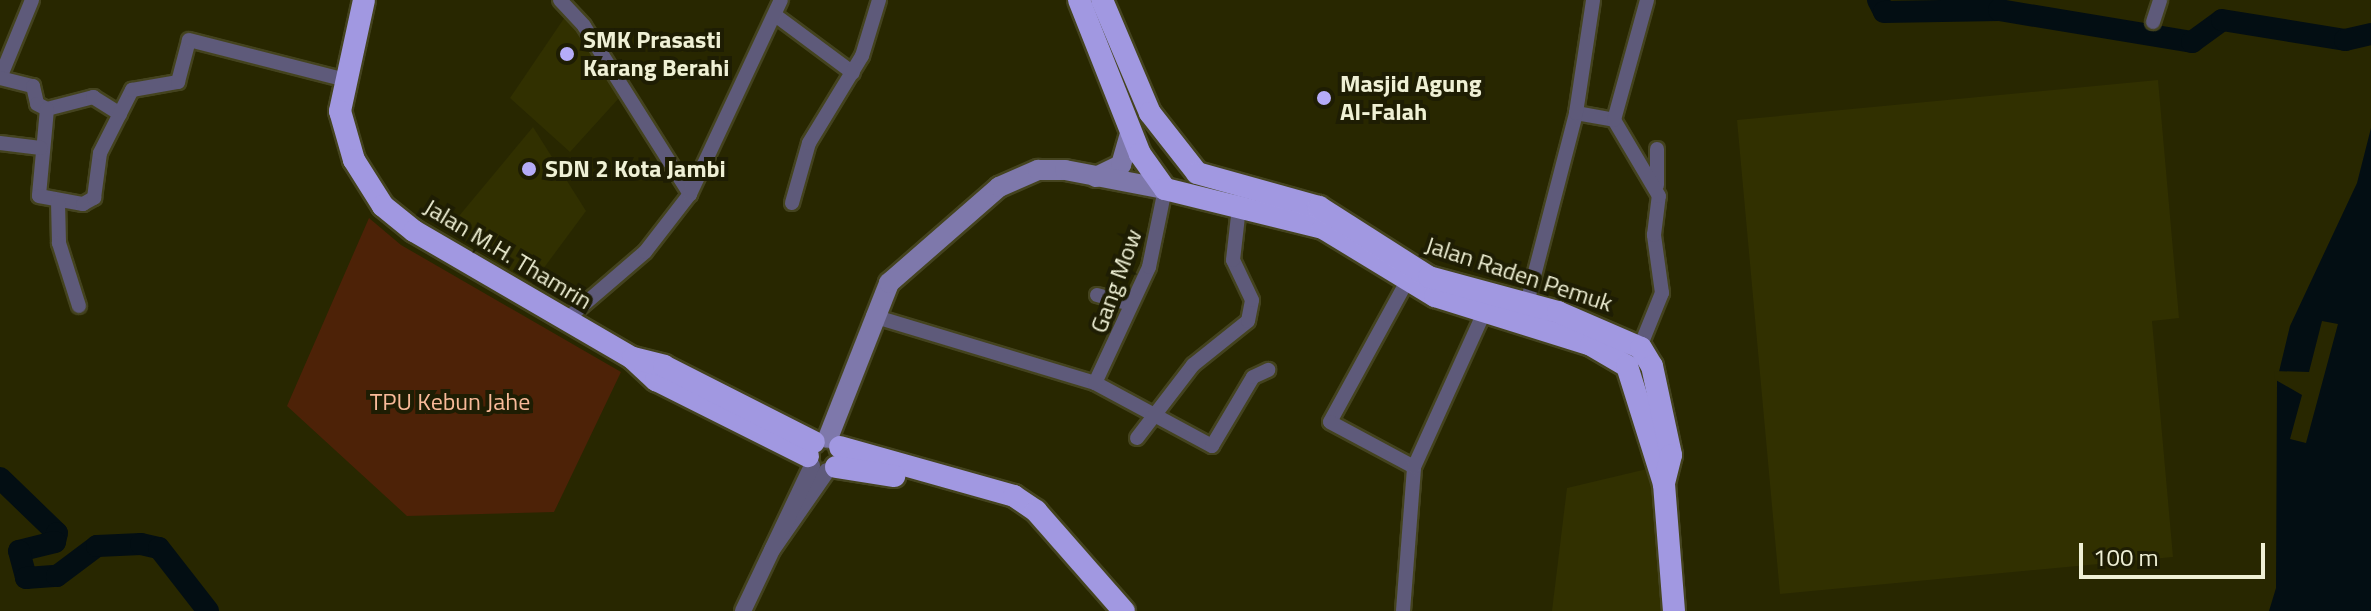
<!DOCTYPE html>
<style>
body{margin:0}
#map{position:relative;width:2371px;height:611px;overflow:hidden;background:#282700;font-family:"Titillium Web",sans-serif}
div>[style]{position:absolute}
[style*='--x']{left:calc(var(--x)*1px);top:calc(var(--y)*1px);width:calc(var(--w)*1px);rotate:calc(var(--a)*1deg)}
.built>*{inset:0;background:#313000}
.green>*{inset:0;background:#4d2207}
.water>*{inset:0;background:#030e13}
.pier>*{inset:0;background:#282700}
.river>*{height:22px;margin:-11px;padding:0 11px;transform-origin:11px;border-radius:11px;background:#030e13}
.roads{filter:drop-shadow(2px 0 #44431e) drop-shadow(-2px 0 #44431e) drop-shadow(0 2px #44431e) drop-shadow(0 -2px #44431e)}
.minor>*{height:14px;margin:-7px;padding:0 7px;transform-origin:7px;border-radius:7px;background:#5e5a7a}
.tertiary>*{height:16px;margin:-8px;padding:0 8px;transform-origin:8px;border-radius:8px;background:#5e5a7a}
.secondary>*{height:20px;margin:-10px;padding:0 10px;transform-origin:10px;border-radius:10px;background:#7e78ab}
.trunk>*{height:22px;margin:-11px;padding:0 11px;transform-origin:11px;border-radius:11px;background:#a198e1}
.dots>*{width:22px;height:22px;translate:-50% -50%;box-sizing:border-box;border:4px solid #1e1d03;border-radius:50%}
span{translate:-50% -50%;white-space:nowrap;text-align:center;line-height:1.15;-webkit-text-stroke:8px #1e1d03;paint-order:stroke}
.poi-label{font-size:24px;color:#eff0d5;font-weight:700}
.left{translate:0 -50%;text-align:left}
.street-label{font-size:24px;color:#eff0d5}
.park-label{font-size:24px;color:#f9ba99}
.scale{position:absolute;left:2079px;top:543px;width:186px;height:36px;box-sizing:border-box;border:4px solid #eff0d5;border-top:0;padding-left:10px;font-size:24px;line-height:28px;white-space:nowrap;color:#eff0d5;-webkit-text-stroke:6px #1e1d03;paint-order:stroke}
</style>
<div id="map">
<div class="built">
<i style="clip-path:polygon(569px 11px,619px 98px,570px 152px,510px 98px)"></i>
<i style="clip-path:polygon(2158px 80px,2179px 318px,2152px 321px,2173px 557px,1780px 594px,1737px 120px)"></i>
<i style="clip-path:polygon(533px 127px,586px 211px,529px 288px,449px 228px)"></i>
<i style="clip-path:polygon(1647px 469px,1657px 490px,1668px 611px,1552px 611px,1567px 488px)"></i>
</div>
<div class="green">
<i style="clip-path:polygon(369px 218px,401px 245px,621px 372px,554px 512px,407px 516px,287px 406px)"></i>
</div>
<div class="water">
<i style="clip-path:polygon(2371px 128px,2371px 611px,2269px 611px,2276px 588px,2277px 380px,2290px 326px,2357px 183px)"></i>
</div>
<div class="pier">
<i style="clip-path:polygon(2322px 321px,2338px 324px,2306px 443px,2290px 439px,2302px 395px,2274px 379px,2275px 371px,2309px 372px)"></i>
</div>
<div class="river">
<i style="--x:1878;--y:0;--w:13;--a:63"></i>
<i style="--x:1884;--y:12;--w:115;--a:-1"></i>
<i style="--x:1999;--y:10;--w:196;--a:9.4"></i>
<i style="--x:2192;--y:42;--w:37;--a:-36"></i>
<i style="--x:2222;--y:20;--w:125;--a:9.2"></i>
<i style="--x:2345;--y:40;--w:27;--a:-13"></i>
<i style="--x:0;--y:478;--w:79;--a:44"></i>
<i style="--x:57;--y:533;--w:9;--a:103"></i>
<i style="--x:55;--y:542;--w:37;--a:166"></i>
<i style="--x:19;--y:551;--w:28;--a:75"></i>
<i style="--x:26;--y:578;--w:31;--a:-4"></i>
<i style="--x:57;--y:576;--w:50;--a:-36.9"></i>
<i style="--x:97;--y:546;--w:44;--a:-2.6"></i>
<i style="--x:141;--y:544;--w:18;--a:13"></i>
<i style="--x:159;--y:548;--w:80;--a:52.1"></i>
</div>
<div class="roads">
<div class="minor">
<i style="--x:32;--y:0;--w:84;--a:112.3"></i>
<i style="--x:0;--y:78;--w:34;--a:14"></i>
<i style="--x:33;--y:86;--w:18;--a:77"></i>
<i style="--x:37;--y:104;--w:11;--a:27"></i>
<i style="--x:47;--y:109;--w:48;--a:-14.6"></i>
<i style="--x:93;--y:97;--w:32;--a:32"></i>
<i style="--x:560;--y:0;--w:35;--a:47"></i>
<i style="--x:584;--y:26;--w:199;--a:57.8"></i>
<i style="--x:775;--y:15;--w:97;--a:36.6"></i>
<i style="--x:2153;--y:22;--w:23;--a:-72"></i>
<i style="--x:47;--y:109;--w:87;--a:95.3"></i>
<i style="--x:39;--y:196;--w:45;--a:10.3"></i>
<i style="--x:83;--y:204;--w:13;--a:-29"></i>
<i style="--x:94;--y:198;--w:45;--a:-82.4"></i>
<i style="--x:100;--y:153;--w:71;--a:-63.1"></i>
<i style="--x:132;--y:90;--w:47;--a:-9.9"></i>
<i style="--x:178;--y:82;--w:43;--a:-75.3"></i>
<i style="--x:189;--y:40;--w:158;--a:14.3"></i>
<i style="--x:1576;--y:113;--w:39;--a:10"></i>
<i style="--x:0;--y:143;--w:41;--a:7"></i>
<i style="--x:1657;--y:149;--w:36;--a:90"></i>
<i style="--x:58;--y:202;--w:41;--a:88.6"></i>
<i style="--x:59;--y:243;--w:66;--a:72.4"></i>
<i style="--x:792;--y:203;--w:62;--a:-74.2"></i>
<i style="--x:809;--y:143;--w:102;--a:-58.7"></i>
<i style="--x:862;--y:56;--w:59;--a:-73.1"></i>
<i style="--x:1406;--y:283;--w:158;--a:118.7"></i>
<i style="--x:1330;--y:422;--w:95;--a:28.2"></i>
<i style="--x:1097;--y:295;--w:35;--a:15"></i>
<i style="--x:1527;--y:303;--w:196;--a:-75.5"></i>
<i style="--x:1576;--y:113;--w:114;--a:-81.4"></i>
<i style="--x:873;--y:316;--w:232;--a:16.8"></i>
<i style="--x:1095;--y:383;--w:133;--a:28.3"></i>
<i style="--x:1212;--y:446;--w:80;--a:-59.3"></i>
<i style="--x:1253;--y:377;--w:17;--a:-25"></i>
<i style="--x:567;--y:319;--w:103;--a:-40.7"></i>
<i style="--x:645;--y:252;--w:73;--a:-52.2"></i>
<i style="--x:690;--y:194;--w:214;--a:-64.9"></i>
<i style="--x:1638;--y:352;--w:64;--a:-67.9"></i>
<i style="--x:1662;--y:293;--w:59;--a:-97.9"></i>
<i style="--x:1654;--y:235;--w:39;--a:-83"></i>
<i style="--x:1659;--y:196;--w:88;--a:-120.6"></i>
<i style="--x:1614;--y:120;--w:124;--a:-74.6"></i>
<i style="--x:1095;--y:383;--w:128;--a:-65"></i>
<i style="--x:1149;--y:267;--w:80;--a:-78.4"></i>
<i style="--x:1137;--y:438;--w:92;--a:-52.5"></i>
<i style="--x:1193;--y:365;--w:70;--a:-38.7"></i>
<i style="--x:1248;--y:321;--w:21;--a:-79"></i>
<i style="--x:1252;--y:300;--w:44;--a:-115.4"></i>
<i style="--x:1233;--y:260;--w:61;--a:-83.5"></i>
<i style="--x:1403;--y:611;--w:144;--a:-85.6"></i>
<i style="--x:1414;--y:467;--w:169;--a:-65.6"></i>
</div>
<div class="tertiary">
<i style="--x:772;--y:550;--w:96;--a:-55.2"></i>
<i style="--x:743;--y:611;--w:161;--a:-64.6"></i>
</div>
<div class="secondary">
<i style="--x:1096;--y:177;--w:28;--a:-26"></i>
<i style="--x:1121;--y:165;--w:33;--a:-74"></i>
<i style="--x:828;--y:438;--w:167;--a:-68.5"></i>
<i style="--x:889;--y:283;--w:146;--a:-41.1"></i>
<i style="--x:999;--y:187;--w:43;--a:-23.6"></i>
<i style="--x:1038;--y:170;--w:27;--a:0"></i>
<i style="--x:1065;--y:170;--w:102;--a:10.8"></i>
</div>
<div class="trunk">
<i style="--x:364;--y:0;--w:114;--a:102.2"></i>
<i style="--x:340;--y:111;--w:51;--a:74.1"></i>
<i style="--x:354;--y:160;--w:54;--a:57.8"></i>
<i style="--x:383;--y:206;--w:40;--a:39"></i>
<i style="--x:414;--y:231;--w:252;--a:30.2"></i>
<i style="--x:632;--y:358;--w:33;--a:43"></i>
<i style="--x:656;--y:380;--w:170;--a:26.6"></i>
<i style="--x:1079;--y:0;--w:166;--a:68.4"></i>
<i style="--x:1140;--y:154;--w:43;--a:54.5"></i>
<i style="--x:1165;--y:189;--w:163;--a:13.9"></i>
<i style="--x:1323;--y:228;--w:131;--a:31.3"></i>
<i style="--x:1435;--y:296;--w:164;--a:17.4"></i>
<i style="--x:1591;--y:345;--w:42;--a:30.3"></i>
<i style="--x:1627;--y:366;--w:124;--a:72.6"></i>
<i style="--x:1664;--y:484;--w:127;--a:85.5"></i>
<i style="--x:1102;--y:0;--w:123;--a:67"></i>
<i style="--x:1150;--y:113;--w:76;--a:51.9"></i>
<i style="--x:1197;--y:173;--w:127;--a:15.6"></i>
<i style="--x:1319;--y:207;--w:130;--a:32.5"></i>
<i style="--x:1429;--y:277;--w:134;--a:15.2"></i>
<i style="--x:1558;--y:312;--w:90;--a:23.4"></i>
<i style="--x:1641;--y:348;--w:21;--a:59"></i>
<i style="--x:1652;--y:366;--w:91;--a:77.9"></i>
<i style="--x:1671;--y:455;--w:30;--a:104"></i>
<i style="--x:633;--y:358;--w:32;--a:14"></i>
<i style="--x:664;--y:366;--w:168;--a:26.9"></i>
<i style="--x:840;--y:447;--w:181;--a:15.7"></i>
<i style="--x:1014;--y:496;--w:27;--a:34"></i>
<i style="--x:1036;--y:511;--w:133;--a:48.7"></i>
<i style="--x:836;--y:467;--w:59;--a:8.8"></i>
</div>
</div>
<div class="dots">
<i style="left:567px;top:54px;background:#b5acf8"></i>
<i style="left:1324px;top:98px;background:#b5acf8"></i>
<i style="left:529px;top:169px;background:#b5acf8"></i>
</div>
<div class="poi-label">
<span class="left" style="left:583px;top:54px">SMK Prasasti<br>Karang Berahi</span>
<span class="left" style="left:1340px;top:98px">Masjid Agung<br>Al-Falah</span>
<span class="left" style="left:545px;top:169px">SDN 2 Kota Jambi</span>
</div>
<div class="street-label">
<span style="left:508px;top:254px;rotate:31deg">Jalan M.H. Thamrin</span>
<span style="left:1519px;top:274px;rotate:18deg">Jalan Raden Pemuk</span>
<span style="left:1116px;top:281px;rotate:-70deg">Gang Mow</span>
</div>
<div class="park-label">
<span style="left:450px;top:402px">TPU Kebun Jahe</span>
</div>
<div class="scale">100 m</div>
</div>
